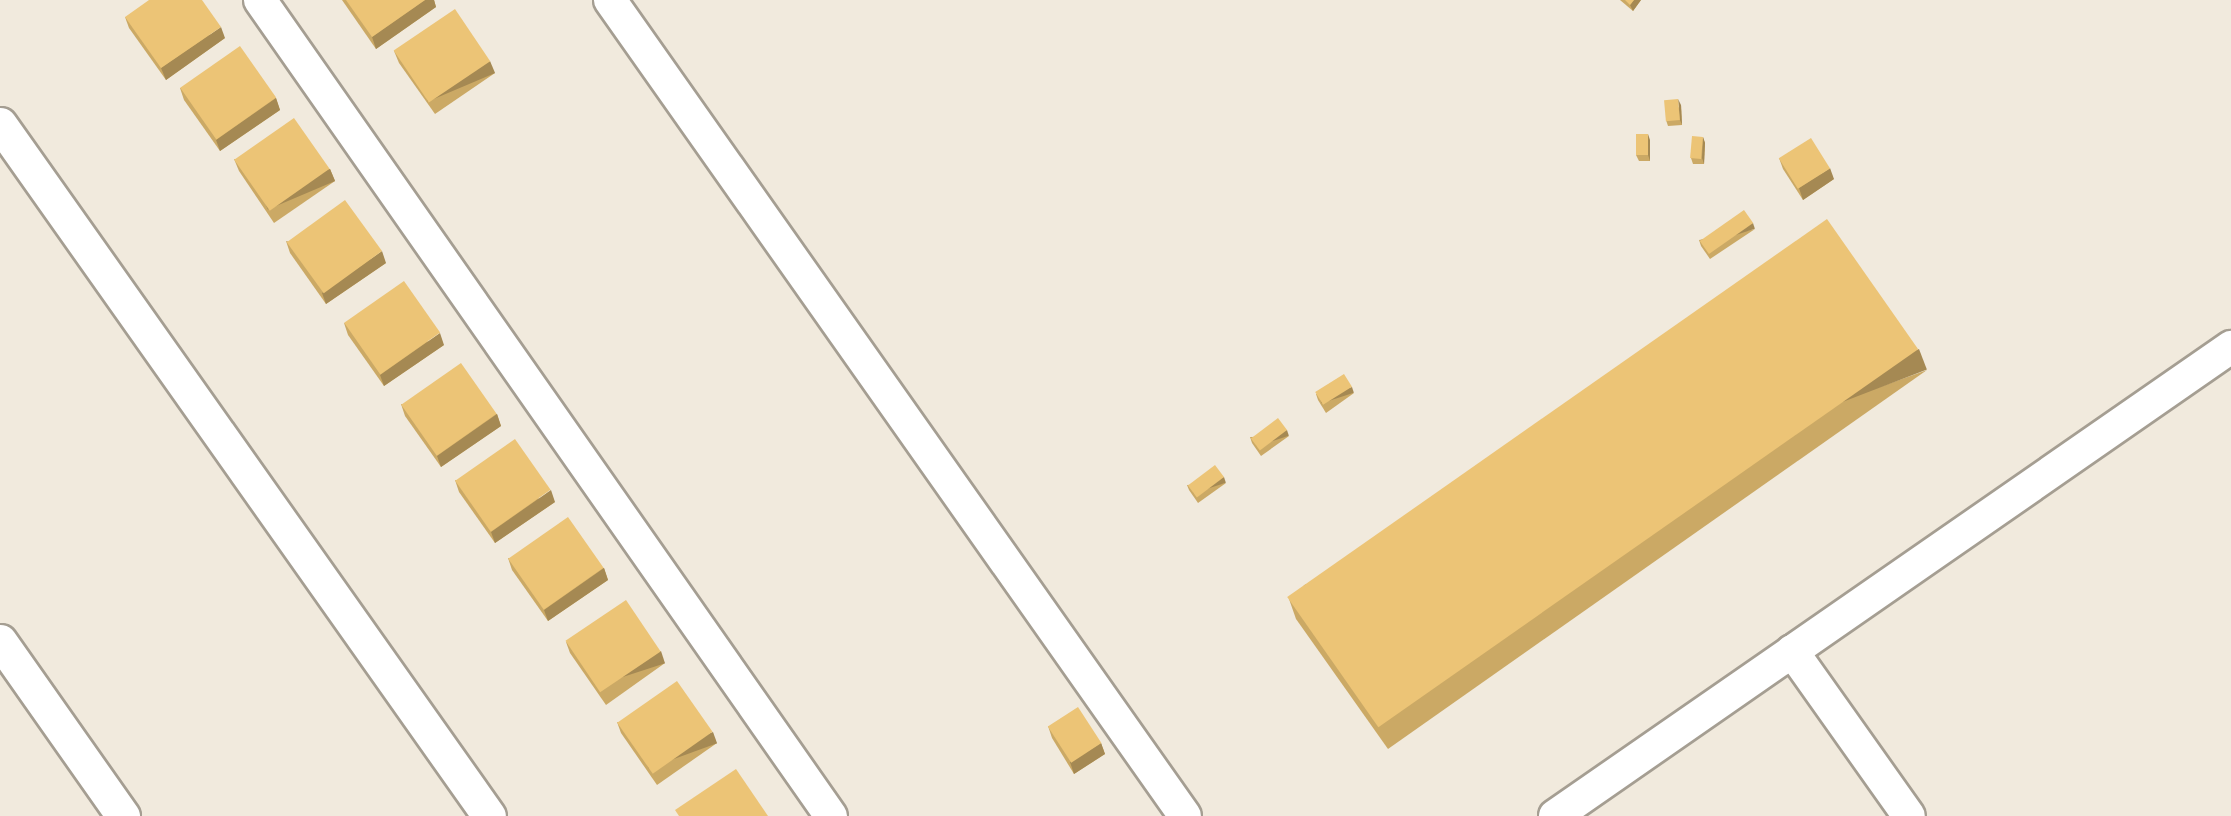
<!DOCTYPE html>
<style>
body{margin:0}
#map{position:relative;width:2231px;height:816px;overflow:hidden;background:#f1eadd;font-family:"Work Sans",sans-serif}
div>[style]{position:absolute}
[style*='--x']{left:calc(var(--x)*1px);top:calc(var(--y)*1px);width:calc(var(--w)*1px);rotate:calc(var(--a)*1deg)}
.roads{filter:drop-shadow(2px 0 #a59e92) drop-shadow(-2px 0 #a59e92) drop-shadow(0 2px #a59e92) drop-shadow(0 -2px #a59e92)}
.minor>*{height:32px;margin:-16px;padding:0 16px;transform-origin:16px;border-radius:16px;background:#fff}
.tertiary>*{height:33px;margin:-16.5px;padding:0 16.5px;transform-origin:16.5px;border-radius:16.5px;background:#fff}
.wall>*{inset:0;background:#cba965}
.shaded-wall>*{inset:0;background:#a58953;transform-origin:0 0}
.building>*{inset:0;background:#ecc476;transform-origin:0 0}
span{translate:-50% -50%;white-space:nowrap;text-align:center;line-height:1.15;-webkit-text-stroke:4.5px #f1eadd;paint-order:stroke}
</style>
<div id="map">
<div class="roads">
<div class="minor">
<i style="--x:260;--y:0;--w:996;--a:55.02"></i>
<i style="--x:610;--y:0;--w:998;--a:54.83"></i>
<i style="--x:1792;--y:651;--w:202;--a:54.7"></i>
<i style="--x:1555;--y:816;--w:823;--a:-34.75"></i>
</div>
<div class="tertiary">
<i style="--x:0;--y:124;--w:847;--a:54.75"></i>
<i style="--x:0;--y:641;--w:214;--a:54.9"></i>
</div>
</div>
<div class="wall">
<i style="clip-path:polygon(342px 0,434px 0,436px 7px,376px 49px)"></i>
<i style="clip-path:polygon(1620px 0,1641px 0,1633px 11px)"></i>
<i style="clip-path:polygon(125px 17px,225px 38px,166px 80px,129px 28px)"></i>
<i style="clip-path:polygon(394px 51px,495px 73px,435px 114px,399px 63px)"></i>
<i style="clip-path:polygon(180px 88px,276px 98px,280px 110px,220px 151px,184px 100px)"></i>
<i style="clip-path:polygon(1681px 105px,1682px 125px,1668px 126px,1666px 120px)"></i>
<i style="clip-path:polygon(1703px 137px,1705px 143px,1704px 164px,1693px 164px,1691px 158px)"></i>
<i style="clip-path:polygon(1650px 140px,1650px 161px,1639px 161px,1636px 155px)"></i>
<i style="clip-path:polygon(1779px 158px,1834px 179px,1803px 200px,1783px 169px)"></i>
<i style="clip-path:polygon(234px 159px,330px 169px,335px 181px,274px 223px,239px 171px)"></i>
<i style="clip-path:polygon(1755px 229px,1710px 259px,1701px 246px,1699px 240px)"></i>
<i style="clip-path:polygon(286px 241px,386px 263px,326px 304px,290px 253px)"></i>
<i style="clip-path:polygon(344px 323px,444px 345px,384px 386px,348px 335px)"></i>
<i style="clip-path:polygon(1927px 370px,1388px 749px,1296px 619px,1289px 599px)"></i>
<i style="clip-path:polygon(1354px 393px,1326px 413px,1318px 400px,1316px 394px)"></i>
<i style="clip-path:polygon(401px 404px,497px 414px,501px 426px,441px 467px,405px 416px)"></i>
<i style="clip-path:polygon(1289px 436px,1261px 456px,1252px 443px,1250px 437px)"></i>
<i style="clip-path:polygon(455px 480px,555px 502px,495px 543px,459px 492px)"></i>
<i style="clip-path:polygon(1226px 483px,1198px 503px,1189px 490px,1187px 485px)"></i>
<i style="clip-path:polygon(508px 558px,604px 568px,608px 580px,548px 621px,512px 570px)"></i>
<i style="clip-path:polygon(566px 642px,665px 663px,606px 705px,570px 653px)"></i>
<i style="clip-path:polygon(617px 722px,717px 743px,657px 785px,621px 733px)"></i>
<i style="clip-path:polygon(1048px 726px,1101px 743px,1105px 754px,1074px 774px,1052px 738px)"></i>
</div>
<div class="shaded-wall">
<i style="clip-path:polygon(425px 0,434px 0,436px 7px,376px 49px,372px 37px)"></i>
<i style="clip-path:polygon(1634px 0,1641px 0,1633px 11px,1630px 5px)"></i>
<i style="clip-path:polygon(221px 27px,225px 38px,166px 80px,161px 68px)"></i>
<i style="left:490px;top:61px;width:13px;height:73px;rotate:67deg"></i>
<i style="clip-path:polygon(276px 98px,280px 110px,220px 151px,216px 140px)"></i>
<i style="clip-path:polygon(1678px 99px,1681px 105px,1682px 125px,1680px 120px)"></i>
<i style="clip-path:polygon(1648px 134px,1650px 140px,1650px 161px,1648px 155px)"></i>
<i style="clip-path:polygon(1703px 137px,1705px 143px,1704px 164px,1702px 158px)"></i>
<i style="clip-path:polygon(1830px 168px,1834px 179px,1803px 200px,1799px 188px)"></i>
<i style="left:330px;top:169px;width:13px;height:73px;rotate:67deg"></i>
<i style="left:1753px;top:223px;width:6px;height:54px;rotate:72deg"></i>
<i style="clip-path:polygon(382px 251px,386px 263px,326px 304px,322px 293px)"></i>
<i style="clip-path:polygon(440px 333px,444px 345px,384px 386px,380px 375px)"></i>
<i style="left:1919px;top:349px;width:22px;height:659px;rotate:69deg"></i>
<i style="left:1352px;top:387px;width:6px;height:34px;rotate:72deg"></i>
<i style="clip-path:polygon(497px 414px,501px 426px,441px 467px,437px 456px)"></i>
<i style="left:1287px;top:430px;width:6px;height:34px;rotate:72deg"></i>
<i style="left:1224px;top:477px;width:6px;height:34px;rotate:72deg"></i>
<i style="clip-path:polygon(551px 490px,555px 502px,495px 543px,491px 532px)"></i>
<i style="clip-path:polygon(604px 568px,608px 580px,548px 621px,544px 610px)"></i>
<i style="left:661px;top:651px;width:13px;height:72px;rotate:72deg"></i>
<i style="left:713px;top:732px;width:12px;height:73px;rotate:70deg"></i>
<i style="clip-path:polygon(1101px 743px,1105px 754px,1074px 774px,1070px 762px)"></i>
</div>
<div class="building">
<i style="clip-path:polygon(149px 0,202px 0,221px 27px,161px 68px,125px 17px)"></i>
<i style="clip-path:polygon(346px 0,425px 0,372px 37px)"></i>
<i style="clip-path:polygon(1625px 0,1634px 0,1630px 5px)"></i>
<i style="left:455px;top:9px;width:63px;height:74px;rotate:56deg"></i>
<i style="left:240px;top:46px;width:63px;height:73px;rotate:55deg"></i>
<i style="left:1678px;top:99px;width:21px;height:14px;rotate:85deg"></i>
<i style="left:294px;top:118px;width:62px;height:73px;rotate:55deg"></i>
<i style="left:1648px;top:134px;width:21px;height:12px;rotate:90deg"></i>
<i style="left:1692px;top:136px;width:11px;height:22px;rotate:5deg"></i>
<i style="left:1811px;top:138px;width:36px;height:38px;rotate:58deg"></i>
<i style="left:345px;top:200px;width:63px;height:72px;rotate:54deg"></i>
<i style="left:1744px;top:210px;width:16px;height:54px;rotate:55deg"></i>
<i style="left:1827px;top:219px;width:159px;height:659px;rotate:55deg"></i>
<i style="left:404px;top:281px;width:63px;height:73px;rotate:55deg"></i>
<i style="left:461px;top:363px;width:62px;height:73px;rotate:55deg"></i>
<i style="left:1344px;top:374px;width:15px;height:34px;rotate:58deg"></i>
<i style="left:1278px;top:418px;width:15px;height:34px;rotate:53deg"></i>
<i style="left:515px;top:439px;width:62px;height:73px;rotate:55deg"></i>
<i style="left:1215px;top:465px;width:15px;height:34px;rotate:53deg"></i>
<i style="left:568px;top:517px;width:62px;height:73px;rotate:55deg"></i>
<i style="left:626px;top:600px;width:62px;height:73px;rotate:56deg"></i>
<i style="left:677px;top:681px;width:62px;height:73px;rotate:55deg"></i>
<i style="left:1078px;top:707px;width:43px;height:36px;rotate:57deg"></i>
<i style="clip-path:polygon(736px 769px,768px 816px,679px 816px,675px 810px)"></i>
</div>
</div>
